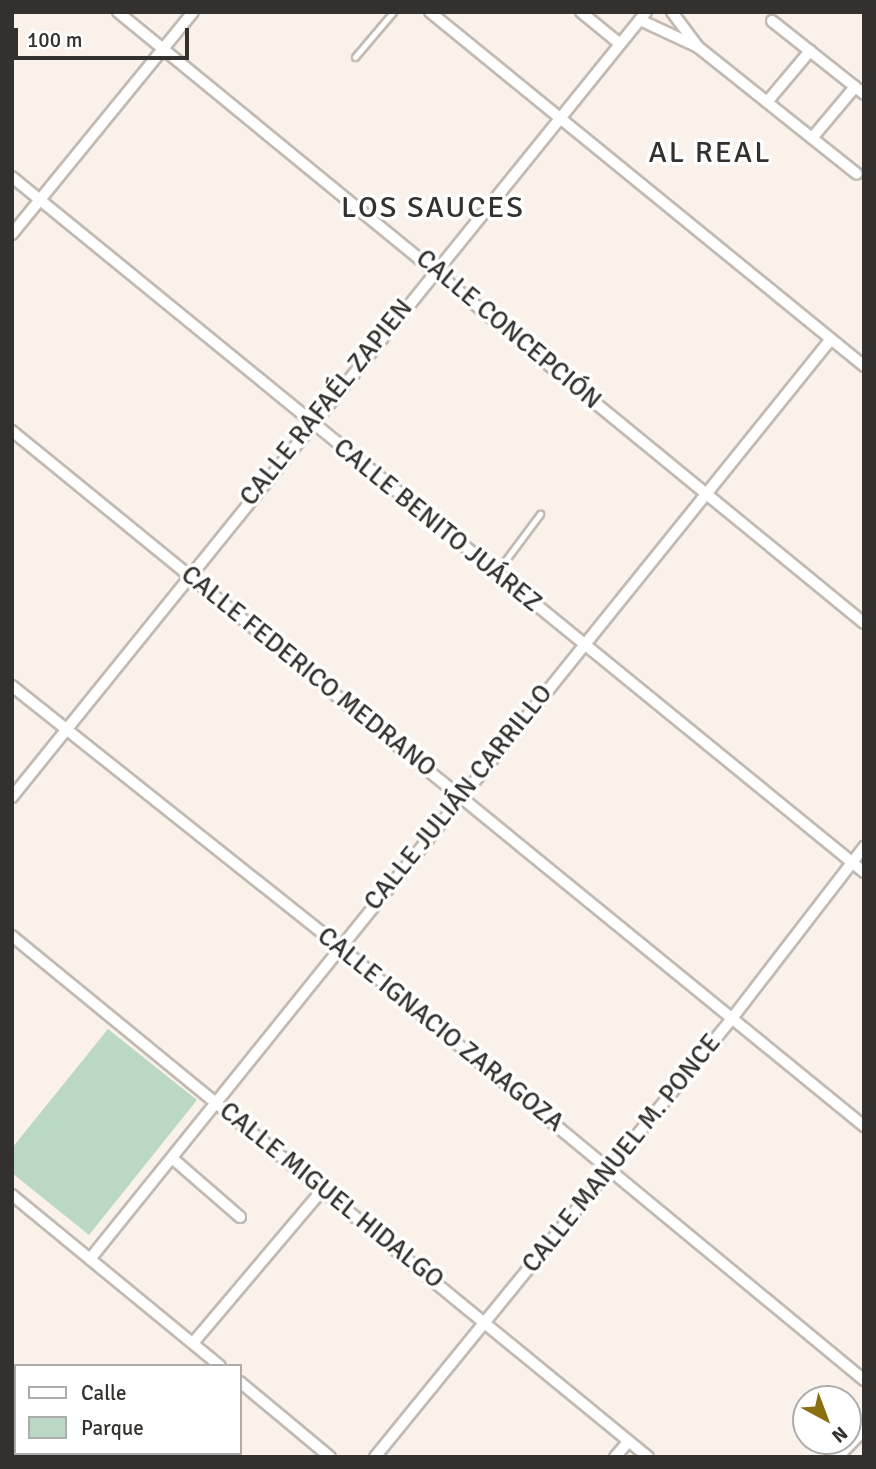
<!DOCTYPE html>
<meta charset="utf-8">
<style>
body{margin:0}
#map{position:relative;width:876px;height:1469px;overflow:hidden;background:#faf2ea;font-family:Signika,sans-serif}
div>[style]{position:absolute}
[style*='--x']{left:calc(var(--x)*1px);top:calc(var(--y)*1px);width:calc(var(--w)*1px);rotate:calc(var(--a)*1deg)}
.green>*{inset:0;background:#bad8c4}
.roads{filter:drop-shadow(2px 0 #c2bab2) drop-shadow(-2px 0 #c2bab2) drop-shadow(0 2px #c2bab2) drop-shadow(0 -2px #c2bab2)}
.lane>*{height:5px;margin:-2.5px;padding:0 2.5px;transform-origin:2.5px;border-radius:2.5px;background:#fff}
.street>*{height:10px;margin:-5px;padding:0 5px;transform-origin:5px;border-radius:5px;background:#fff}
.secondary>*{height:14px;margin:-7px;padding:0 7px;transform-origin:7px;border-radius:7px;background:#fff}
span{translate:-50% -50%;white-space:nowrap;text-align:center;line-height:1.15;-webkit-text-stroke:7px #fff;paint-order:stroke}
.street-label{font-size:26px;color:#33302d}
.quarter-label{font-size:30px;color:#33302d;letter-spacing:2px}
.frame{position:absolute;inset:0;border:14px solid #33302d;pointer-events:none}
.legend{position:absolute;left:14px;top:1364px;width:228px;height:91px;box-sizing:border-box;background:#fff;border:2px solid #adacab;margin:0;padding:9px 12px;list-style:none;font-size:21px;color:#33302d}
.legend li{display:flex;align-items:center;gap:14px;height:35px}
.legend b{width:35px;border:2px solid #adacab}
.north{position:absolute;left:792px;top:1385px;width:70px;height:70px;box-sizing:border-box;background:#fff;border:2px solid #adacab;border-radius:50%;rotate:139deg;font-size:19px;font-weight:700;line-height:28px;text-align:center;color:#33302d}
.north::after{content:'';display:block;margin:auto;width:24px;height:32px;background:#896f10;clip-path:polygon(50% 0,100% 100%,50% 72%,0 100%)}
.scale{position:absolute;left:14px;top:28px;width:175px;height:32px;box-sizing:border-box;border:4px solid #33302d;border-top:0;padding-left:9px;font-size:21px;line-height:24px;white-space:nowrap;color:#33302d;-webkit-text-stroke:5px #fff;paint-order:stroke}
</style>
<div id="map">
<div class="green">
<i style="clip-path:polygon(108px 1029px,197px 1100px,89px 1235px,12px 1173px,12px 1148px)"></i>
</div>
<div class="roads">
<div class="lane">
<i style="--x:355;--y:57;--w:59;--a:-49.8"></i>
<i style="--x:496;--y:573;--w:74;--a:-53.3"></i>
</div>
<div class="street">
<i style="--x:118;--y:12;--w:964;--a:39.32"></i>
<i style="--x:430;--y:12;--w:560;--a:39.2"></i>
<i style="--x:581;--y:12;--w:50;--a:39.4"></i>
<i style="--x:672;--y:12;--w:44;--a:53.4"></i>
<i style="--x:698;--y:47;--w:203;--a:38.6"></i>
<i style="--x:640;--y:20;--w:64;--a:25"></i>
<i style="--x:772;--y:21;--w:117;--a:38.4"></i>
<i style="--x:767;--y:102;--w:67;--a:-49.9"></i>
<i style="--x:812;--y:138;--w:67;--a:-49.9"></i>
<i style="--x:12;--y:177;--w:1100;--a:39.21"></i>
<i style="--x:12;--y:234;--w:286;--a:-50.8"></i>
<i style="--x:12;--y:431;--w:1100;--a:39.21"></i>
<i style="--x:12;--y:686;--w:419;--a:38.5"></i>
<i style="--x:340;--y:947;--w:680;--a:39.57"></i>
<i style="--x:12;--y:797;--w:1009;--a:-51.07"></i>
<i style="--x:12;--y:936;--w:822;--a:39.32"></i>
<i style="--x:172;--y:1158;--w:90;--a:40.9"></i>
<i style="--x:12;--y:1195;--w:269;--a:39.4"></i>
<i style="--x:90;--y:1259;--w:1181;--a:-51.15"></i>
<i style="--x:193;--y:1343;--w:202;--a:-49.8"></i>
<i style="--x:240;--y:1382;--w:117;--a:39.8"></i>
<i style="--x:375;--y:1457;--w:562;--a:-50.85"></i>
<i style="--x:730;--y:1021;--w:220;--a:-52.4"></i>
<i style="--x:615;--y:1457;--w:21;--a:-49"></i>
</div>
<div class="secondary">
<i style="--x:835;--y:1457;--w:42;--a:-46"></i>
</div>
</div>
<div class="street-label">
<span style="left:508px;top:330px;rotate:40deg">CALLE CONCEPCIÓN</span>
<span style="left:327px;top:403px;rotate:-51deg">CALLE RAFAÉL ZAPIEN</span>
<span style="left:437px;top:526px;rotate:39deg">CALLE BENITO JUÁREZ</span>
<span style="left:308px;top:672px;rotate:39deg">CALLE FEDERICO MEDRANO</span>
<span style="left:459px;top:798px;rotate:-51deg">CALLE JULIÁN CARRILLO</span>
<span style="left:440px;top:1030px;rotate:39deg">CALLE IGNACIO ZARAGOZA</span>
<span style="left:622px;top:1154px;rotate:-51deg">CALLE MANUEL M. PONCE</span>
<span style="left:331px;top:1196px;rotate:39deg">CALLE MIGUEL HIDALGO</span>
</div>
<div class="quarter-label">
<span style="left:710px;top:153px">AL REAL</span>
<span style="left:433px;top:208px">LOS SAUCES</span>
</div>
<div class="frame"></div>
<ul class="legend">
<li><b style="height:9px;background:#fff"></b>Calle</li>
<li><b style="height:19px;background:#bad8c4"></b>Parque</li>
</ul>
<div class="north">N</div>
<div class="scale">100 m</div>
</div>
